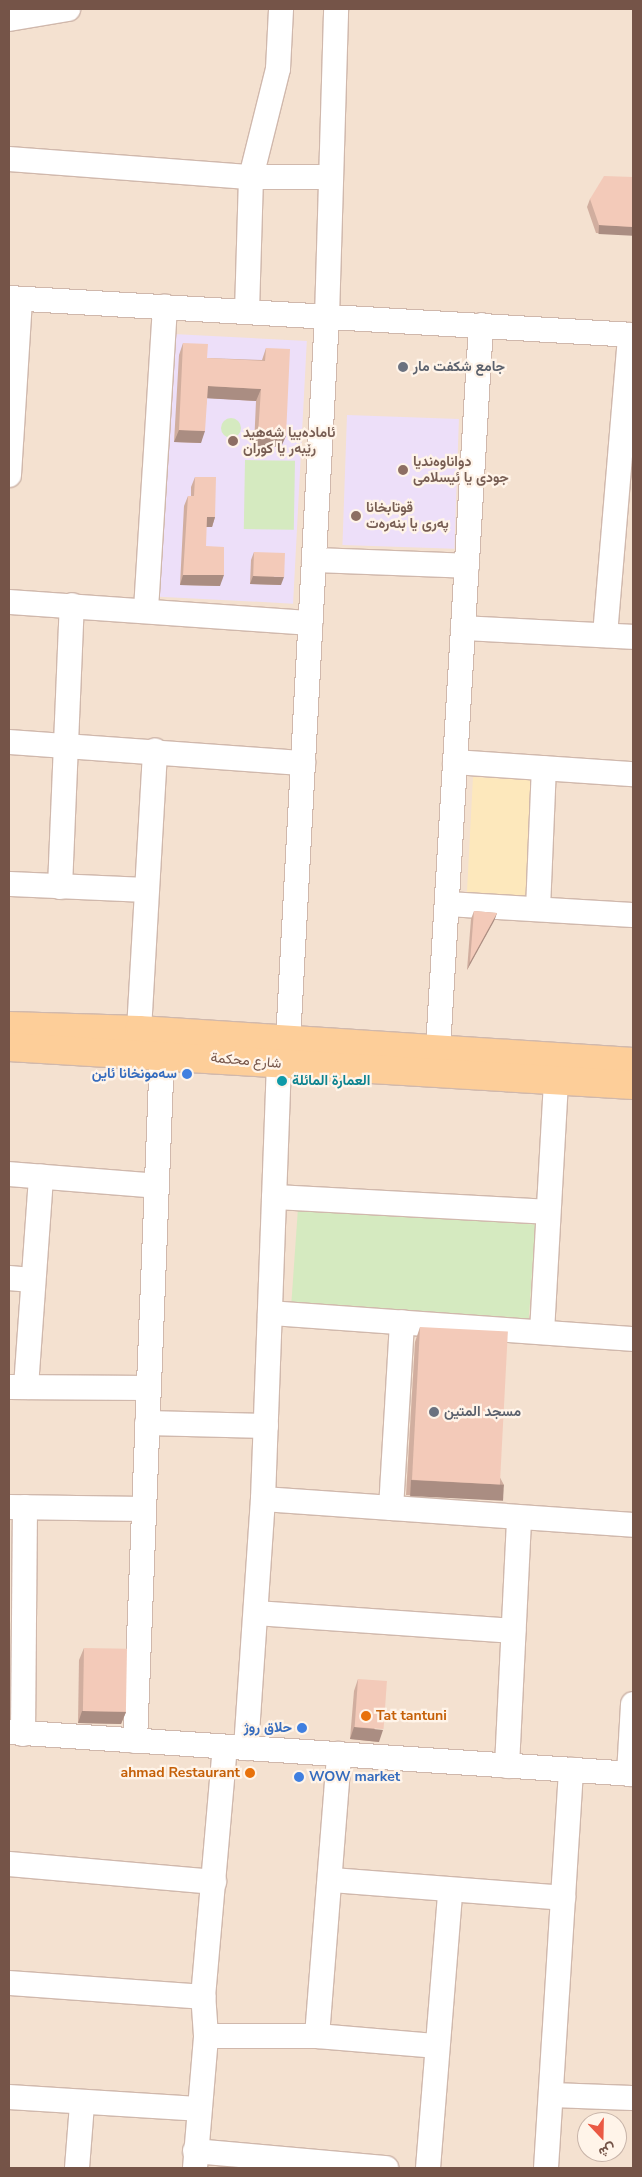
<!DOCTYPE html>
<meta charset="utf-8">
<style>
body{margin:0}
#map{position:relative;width:642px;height:2177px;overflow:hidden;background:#fdf0e2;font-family:"Nunito Sans",Vazirmatn,sans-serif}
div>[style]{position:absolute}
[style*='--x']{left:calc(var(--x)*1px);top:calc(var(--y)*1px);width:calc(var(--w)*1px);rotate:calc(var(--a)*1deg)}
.residential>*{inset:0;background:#f4e1d0}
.education>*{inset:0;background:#eddff9;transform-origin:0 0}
.green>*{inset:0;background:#d5eac0;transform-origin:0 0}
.round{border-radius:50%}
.sand>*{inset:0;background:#fde8bc;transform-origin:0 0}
.roads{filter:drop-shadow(1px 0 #d0b8ac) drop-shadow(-1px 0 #d0b8ac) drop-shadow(0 1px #d0b8ac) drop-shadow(0 -1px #d0b8ac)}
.minor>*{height:24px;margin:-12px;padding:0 12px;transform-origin:12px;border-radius:12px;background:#fff}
.major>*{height:28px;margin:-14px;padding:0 14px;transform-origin:14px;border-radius:14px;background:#fdce99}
.wall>*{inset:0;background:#d1ae9f}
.shaded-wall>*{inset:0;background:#aa8d82;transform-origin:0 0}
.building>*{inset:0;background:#f3cab9;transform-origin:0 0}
.dots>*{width:14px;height:14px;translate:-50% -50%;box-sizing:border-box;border:2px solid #fff4e9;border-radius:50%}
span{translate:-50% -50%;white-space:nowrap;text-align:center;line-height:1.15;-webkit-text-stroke:4.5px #fff4e9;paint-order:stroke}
.worship-label{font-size:14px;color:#5b616d;font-weight:700}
.left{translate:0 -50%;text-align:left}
.education-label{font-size:14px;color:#785e54;font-weight:700}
.street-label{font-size:14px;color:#755448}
.shop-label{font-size:14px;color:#366cbe;font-weight:700}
.right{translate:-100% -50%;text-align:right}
.culture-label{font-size:14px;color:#0d838f;font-weight:700}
.food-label{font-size:14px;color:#c56008;font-weight:700}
.frame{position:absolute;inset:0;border:10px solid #755448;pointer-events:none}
.north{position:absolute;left:577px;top:2112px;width:50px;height:50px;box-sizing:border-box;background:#fff4e9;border:1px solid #c8b4a9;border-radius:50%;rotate:159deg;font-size:14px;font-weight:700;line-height:20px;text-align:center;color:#755448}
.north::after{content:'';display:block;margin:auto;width:18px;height:22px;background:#ea5944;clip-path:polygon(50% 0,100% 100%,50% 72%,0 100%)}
</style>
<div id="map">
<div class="residential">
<i style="clip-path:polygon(evenodd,9px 9px,633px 9px,633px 2168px,9px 2168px,9px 9px,587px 2122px,617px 2122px,617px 2152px,587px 2152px,587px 2122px)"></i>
</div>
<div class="education">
<i style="left:173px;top:334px;width:134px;height:263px;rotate:3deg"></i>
<i style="left:347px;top:415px;width:112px;height:130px;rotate:2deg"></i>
</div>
<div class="green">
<i class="round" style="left:221px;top:418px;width:20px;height:20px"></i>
<i style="left:245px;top:460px;width:50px;height:69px;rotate:1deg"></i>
<i style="left:298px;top:1208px;width:238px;height:97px;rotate:4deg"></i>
</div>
<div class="sand">
<i style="left:473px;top:777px;width:64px;height:116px;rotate:3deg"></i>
</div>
<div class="roads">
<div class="minor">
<i style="--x:9;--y:19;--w:60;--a:-9.6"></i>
<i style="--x:9;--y:159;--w:243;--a:4.3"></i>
<i style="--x:251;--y:177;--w:80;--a:0"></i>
<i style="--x:9;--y:298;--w:625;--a:3.39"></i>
<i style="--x:247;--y:312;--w:135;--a:-88.3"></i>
<i style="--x:251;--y:177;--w:111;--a:-76"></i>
<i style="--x:278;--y:69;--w:60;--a:-87.1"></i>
<i style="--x:9;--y:475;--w:176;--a:-86.4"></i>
<i style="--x:314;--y:560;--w:153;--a:2.2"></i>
<i style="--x:9;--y:602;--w:302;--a:4"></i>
<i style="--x:146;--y:609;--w:303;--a:-86.4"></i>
<i style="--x:463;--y:628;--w:170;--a:3"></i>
<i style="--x:605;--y:635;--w:301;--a:-85.2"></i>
<i style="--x:9;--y:742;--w:295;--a:4.1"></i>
<i style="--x:455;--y:762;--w:178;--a:3.9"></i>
<i style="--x:9;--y:884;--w:137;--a:2.5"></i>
<i style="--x:60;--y:887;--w:282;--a:-87.6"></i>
<i style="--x:447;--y:904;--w:186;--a:3.4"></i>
<i style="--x:538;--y:909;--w:141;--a:-87.6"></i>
<i style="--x:139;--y:1030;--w:280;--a:-86.7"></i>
<i style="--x:288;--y:1041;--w:725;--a:-86.92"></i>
<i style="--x:327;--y:317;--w:308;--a:-88.3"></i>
<i style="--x:438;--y:1049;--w:725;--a:-86.6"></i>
<i style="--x:9;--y:1174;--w:148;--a:4.6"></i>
<i style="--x:274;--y:1197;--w:274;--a:3.1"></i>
<i style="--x:9;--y:1278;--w:22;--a:5"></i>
<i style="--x:270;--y:1313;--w:364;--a:4.1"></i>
<i style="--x:542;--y:1332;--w:251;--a:-86.8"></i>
<i style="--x:9;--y:1387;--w:139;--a:0.4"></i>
<i style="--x:26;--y:1387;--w:211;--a:-85.9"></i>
<i style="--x:147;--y:1423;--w:119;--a:1.4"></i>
<i style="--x:263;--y:1499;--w:371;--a:4"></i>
<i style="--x:9;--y:1507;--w:135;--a:0.8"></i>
<i style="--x:391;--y:1508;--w:186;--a:-86.6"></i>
<i style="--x:257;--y:1613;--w:257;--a:4"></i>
<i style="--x:9;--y:1732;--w:625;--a:3.85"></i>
<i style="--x:23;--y:1734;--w:227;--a:-89.5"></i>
<i style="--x:135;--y:1741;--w:688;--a:-87.75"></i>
<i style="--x:246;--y:1748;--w:250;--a:-86.1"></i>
<i style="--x:263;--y:1499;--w:435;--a:-87.9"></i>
<i style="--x:507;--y:1766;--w:248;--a:-87.2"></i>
<i style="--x:629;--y:1774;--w:70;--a:-86.7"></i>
<i style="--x:9;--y:1864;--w:206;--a:5"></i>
<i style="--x:331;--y:1880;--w:233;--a:4.4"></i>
<i style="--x:9;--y:1983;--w:195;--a:4.1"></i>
<i style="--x:206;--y:2036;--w:111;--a:0"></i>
<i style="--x:317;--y:2036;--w:118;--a:4.8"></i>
<i style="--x:317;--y:2036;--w:283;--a:-85.5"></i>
<i style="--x:551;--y:2095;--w:82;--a:2.1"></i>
<i style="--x:9;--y:2097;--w:189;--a:3.6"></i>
<i style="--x:195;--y:2151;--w:192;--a:5.1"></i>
<i style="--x:77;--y:2168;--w:63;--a:-85.5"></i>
<i style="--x:195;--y:2168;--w:132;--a:-85.2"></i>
<i style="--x:206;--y:2036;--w:39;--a:-94"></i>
<i style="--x:203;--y:1997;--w:251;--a:-85"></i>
<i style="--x:428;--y:2168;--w:277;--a:-85.4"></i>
<i style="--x:546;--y:2168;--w:399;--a:-86.4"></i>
</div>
<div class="major">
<i style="--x:9;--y:1026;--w:130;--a:1.8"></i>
<i style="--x:139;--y:1030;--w:495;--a:3.7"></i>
<i style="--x:9;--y:1047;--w:625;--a:3.48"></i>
</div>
</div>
<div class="wall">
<i style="clip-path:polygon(633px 177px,633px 235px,596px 233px,587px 207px,590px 199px)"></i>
<i style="clip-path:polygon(183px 343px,207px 358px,262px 360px,266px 348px,281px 447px,254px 446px,256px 401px,207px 398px,201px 443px,174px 442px,179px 355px)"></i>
<i style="clip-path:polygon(195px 477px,215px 517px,212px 527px,206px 527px,206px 546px,220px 586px,180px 585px,184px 506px,188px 496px,191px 496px,191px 487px)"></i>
<i style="clip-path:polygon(254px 552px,281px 585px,250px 584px,251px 560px)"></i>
<i style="clip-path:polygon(474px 911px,497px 913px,494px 921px,467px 970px,471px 919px)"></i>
<i style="clip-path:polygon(420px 1327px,504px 1485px,498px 1500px,406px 1495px,415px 1342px)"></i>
<i style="clip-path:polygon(84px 1648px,126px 1712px,121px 1724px,78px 1723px,79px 1660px)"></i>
<i style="clip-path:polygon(358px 1679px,379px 1742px,350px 1739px,354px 1691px)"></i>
</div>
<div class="shaded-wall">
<i style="left:599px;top:225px;width:34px;height:9px;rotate:3deg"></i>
<i style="clip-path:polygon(208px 386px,261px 389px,256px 401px,203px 398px)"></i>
<i style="clip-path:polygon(179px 430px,205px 431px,201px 443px,174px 442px)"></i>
<i style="clip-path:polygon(258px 434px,286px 436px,281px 447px,254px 446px)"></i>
<i style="clip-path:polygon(207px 517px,215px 517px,212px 527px,203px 527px)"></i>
<i style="clip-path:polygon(183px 575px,224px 575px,220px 586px,180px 585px)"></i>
<i style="clip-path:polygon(253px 576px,284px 577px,281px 585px,250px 584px)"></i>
<i style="clip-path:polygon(497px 913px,494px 921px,467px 970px,470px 962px)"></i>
<i style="left:411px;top:1480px;width:93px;height:16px;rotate:3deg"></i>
<i style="clip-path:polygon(82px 1711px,126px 1712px,121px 1724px,78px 1723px)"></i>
<i style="clip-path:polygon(354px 1727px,383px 1730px,379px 1742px,350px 1739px)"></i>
</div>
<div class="building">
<i style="clip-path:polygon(604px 176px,633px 177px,633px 227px,599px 225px,590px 199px)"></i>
<i style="clip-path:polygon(183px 343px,208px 344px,207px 358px,265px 361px,266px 348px,290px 349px,286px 436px,258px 434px,261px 389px,208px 386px,205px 431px,179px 430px)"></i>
<i style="clip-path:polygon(195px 477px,216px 477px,215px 517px,207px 517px,206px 546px,224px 547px,224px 575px,183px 575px,188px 496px,194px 496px)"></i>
<i style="left:254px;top:552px;width:31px;height:24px;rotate:2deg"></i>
<i style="clip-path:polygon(474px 911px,497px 913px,470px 962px)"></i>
<i style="left:420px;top:1327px;width:88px;height:153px;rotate:3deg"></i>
<i style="left:84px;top:1648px;width:43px;height:63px;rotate:1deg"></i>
<i style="left:358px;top:1679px;width:29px;height:48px;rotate:4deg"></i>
</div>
<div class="dots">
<i style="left:403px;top:367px;background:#6b7280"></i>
<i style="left:233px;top:441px;background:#8d6e63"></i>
<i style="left:403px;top:470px;background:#8d6e63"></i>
<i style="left:356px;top:516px;background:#8d6e63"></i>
<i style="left:187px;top:1074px;background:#3f7fe0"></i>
<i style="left:282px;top:1081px;background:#0f9aa8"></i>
<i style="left:434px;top:1412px;background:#6b7280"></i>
<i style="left:366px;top:1716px;background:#e8710a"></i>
<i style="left:302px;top:1728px;background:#3f7fe0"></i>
<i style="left:250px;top:1773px;background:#e8710a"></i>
<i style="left:299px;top:1777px;background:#3f7fe0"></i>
</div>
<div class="worship-label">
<span class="left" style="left:413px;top:367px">جامع شكفت مار</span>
<span class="left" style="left:444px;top:1412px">مسجد المتين</span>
</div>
<div class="education-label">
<span class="left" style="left:243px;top:441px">ئامادەییا شەهید<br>رێبەر یا کوران</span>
<span class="left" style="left:413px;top:470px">دواناوەندیا<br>جودی یا ئیسلامی</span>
<span class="left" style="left:366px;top:516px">قوتابخانا<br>پەری یا بنەرەت</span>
</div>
<div class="street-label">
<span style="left:246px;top:1061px;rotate:5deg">شارع محكمة</span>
</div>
<div class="shop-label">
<span class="right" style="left:177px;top:1074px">سەمونخانا ئاین</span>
<span class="right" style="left:292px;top:1728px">حلاق روژ</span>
<span class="left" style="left:309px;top:1777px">WOW market</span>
</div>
<div class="culture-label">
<span class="left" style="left:292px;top:1081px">العمارة المائلة</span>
</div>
<div class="food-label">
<span class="left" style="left:376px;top:1716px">Tat tantuni</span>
<span class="right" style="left:240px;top:1773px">ahmad Restaurant</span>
</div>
<div class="frame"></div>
<div class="north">ش</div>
</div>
